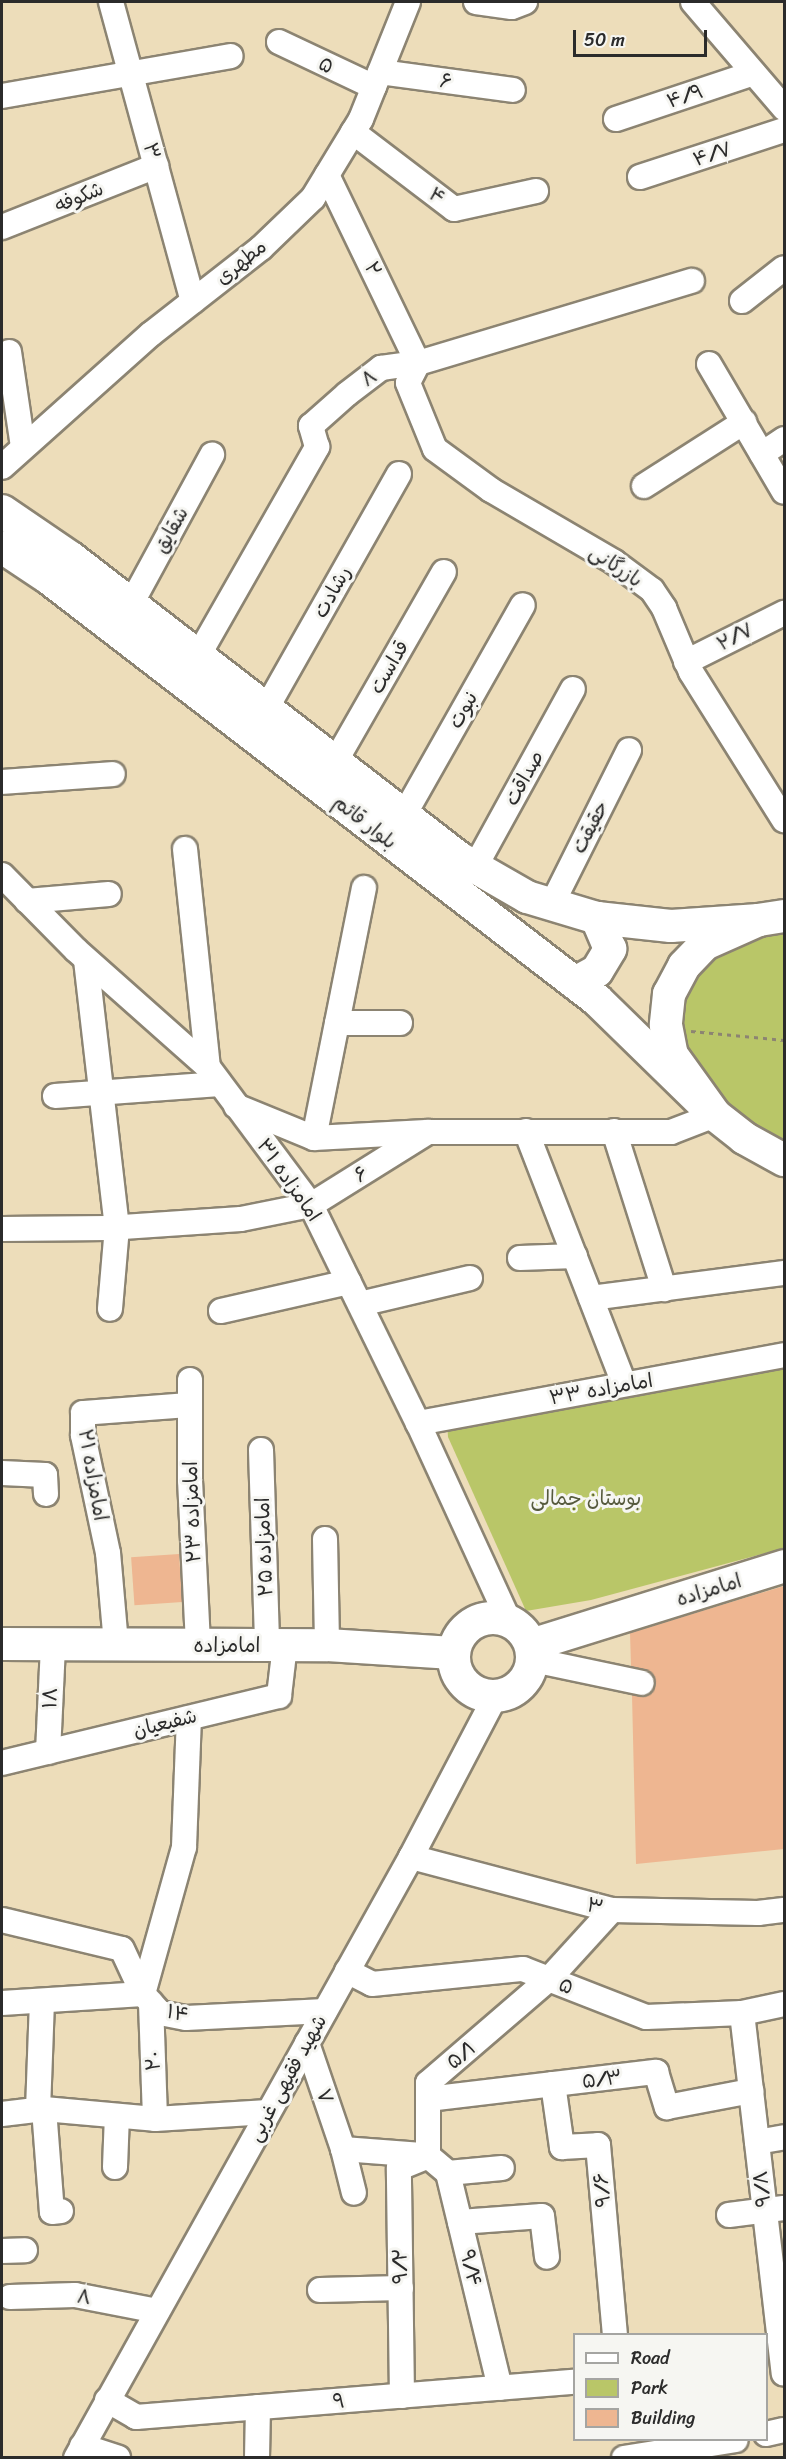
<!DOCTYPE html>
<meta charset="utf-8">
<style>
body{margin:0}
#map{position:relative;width:786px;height:2459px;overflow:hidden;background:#edddba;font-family:Sriracha,"Playpen Sans Arabic",sans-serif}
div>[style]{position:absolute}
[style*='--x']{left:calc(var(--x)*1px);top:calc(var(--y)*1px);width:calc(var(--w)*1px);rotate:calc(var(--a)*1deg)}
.green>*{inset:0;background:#b9c668}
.building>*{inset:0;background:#eeb691;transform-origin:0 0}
.path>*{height:3px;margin-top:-1.5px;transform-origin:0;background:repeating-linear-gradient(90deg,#8c8472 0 4.5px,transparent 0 9px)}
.roads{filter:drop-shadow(2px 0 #8c8472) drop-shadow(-2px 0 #8c8472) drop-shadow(0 2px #8c8472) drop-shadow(0 -2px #8c8472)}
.minor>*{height:24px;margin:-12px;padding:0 12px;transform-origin:12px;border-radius:12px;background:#fff}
.major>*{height:32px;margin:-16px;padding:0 16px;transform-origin:16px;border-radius:16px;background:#fff}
.major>.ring{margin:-16px;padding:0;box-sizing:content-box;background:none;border:32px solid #fff;border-radius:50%}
span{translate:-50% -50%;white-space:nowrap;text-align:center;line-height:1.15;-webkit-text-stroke:6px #f6f6f2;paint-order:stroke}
.street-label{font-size:20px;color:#2b2b2b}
.park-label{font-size:20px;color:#565a3d}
.frame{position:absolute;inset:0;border:3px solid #2b2b2b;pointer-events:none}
.legend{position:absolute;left:573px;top:2333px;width:195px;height:108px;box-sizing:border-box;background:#f6f6f2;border:2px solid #a5a5a2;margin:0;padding:8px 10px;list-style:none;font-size:18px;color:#2b2b2b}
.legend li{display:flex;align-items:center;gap:12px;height:30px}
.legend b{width:30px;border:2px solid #a5a5a2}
.scale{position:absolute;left:573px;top:30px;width:134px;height:27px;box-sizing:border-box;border:3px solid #2b2b2b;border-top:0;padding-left:8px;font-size:18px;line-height:21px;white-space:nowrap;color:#2b2b2b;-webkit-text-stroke:4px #f6f6f2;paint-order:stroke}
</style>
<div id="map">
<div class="green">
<i style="clip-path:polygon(784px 927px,784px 1146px,734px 1113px,694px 1066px,682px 1038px,680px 1009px,689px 984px,702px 967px,724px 949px)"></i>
<i style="clip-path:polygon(784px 1362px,784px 1548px,591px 1600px,526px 1611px,448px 1437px,447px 1420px)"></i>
</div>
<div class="building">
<i style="left:179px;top:1554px;width:48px;height:48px;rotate:86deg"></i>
<i style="clip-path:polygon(784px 1586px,784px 1849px,636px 1864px,632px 1695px,647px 1696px,656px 1685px,651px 1672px,631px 1666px,630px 1633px)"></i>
</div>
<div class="path">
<i style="--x:691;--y:1031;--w:93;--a:5.5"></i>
</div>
<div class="roads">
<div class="minor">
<i style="--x:111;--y:2;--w:310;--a:74.7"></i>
<i style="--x:476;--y:2;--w:36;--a:8"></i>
<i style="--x:512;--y:7;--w:14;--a:-21"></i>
<i style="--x:693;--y:2;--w:140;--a:49.4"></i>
<i style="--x:279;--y:42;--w:105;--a:25.3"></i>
<i style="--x:380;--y:72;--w:134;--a:7.7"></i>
<i style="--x:2;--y:96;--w:232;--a:-9.9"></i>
<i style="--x:616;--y:119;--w:145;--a:-18.4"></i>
<i style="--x:353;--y:132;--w:127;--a:37.3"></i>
<i style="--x:454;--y:209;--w:84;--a:-12.4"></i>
<i style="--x:327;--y:175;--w:209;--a:64.2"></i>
<i style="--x:640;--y:177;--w:151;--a:-18.1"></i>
<i style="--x:2;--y:227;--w:166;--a:-21.6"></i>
<i style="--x:742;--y:301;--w:53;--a:-38.2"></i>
<i style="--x:9;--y:352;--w:96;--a:81.6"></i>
<i style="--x:418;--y:363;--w:22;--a:117"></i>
<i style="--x:408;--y:383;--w:71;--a:67.8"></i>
<i style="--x:435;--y:449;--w:69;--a:36.2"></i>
<i style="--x:491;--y:490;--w:143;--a:30.3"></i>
<i style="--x:614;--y:562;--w:47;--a:36.4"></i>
<i style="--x:652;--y:590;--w:22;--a:56"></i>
<i style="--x:664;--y:608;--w:69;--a:67.1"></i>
<i style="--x:691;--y:672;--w:175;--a:57.9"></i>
<i style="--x:709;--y:364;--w:148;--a:59.6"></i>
<i style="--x:762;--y:454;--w:27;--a:-34"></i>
<i style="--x:2;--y:467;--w:200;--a:-41.8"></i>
<i style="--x:151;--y:334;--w:140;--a:-38"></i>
<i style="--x:261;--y:248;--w:72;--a:-43.9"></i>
<i style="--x:313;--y:198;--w:92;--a:-58.7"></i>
<i style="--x:361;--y:119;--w:126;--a:-68.1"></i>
<i style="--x:644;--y:486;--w:119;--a:-32.6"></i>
<i style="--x:131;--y:604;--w:170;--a:-61.5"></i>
<i style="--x:198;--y:656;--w:241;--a:-60.3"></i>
<i style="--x:317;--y:447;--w:22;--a:-106"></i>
<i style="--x:311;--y:426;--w:48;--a:-41.6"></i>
<i style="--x:347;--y:394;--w:43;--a:-37.4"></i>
<i style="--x:381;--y:368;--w:37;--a:-8"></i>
<i style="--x:418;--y:363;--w:286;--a:-16.7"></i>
<i style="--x:686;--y:662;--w:110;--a:-26.6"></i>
<i style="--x:266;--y:709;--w:270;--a:-60.5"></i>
<i style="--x:335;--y:762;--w:219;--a:-60.2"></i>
<i style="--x:2;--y:782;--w:111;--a:-4.1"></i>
<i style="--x:404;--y:815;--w:241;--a:-60.5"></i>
<i style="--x:185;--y:849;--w:219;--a:84"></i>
<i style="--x:475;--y:867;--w:203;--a:-61.2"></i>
<i style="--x:2;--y:875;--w:105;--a:45.4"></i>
<i style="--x:76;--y:950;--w:176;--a:41.6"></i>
<i style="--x:208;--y:1067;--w:172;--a:53.3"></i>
<i style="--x:311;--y:1205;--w:243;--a:63.9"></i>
<i style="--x:418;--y:1423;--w:218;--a:65.3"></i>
<i style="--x:27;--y:901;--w:82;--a:-4.9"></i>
<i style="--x:552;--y:904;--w:172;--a:-63.4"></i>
<i style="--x:86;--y:960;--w:269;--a:83.4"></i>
<i style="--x:117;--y:1227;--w:82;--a:94.9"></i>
<i style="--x:337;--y:1023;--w:63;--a:0"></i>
<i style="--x:55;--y:1096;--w:165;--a:-4.2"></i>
<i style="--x:236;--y:1106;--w:84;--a:22.3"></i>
<i style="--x:314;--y:1138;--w:112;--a:-3.1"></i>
<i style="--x:526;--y:1131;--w:271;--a:68.8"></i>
<i style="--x:614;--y:1131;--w:166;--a:72.4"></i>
<i style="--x:314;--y:1138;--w:255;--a:-78.7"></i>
<i style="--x:2;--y:1229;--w:106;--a:-0.5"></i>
<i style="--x:108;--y:1228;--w:133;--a:-3.9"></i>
<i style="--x:241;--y:1219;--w:71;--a:-11.3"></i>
<i style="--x:311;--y:1205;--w:138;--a:-32"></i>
<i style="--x:428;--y:1132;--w:243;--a:0"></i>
<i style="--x:671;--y:1132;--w:47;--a:-21.1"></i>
<i style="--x:520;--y:1258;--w:55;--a:-2.1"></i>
<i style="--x:591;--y:1298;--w:195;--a:-7.4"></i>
<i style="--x:360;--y:1304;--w:113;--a:-13.3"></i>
<i style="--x:221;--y:1311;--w:131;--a:-12.8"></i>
<i style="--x:190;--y:1380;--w:100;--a:90"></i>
<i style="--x:190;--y:1480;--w:164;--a:87.2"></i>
<i style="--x:418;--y:1423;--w:372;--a:-10.5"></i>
<i style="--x:261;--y:1450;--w:195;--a:88.2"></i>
<i style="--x:2;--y:1473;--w:43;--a:2.7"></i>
<i style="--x:45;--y:1475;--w:19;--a:87"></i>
<i style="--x:325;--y:1539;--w:106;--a:88.9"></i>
<i style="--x:116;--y:1644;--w:91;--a:-95"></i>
<i style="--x:108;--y:1553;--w:121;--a:-102"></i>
<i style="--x:83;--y:1435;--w:22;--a:-90"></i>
<i style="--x:83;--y:1413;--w:107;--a:-4.3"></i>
<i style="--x:533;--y:1660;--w:111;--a:11.9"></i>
<i style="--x:48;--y:1752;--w:108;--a:-87.3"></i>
<i style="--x:2;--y:1763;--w:285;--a:-13.6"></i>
<i style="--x:279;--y:1696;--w:51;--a:-83.3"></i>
<i style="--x:411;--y:1857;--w:208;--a:14.8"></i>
<i style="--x:612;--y:1910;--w:146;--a:1.2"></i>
<i style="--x:758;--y:1913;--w:26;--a:-7"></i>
<i style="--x:2;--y:1920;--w:123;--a:13.6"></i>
<i style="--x:122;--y:1949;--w:50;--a:65"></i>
<i style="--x:347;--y:1971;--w:28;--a:27"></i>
<i style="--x:372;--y:1984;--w:152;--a:-5.7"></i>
<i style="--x:523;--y:1969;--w:132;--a:21.3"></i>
<i style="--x:646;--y:2017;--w:96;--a:-2.4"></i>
<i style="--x:742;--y:2013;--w:43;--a:-12.1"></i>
<i style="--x:143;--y:1994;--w:153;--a:-74.4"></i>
<i style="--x:184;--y:1847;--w:129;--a:-87.8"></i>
<i style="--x:2;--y:2003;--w:141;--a:-3.7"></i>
<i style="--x:143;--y:1994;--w:25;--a:48"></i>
<i style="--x:160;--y:2013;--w:26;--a:11"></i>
<i style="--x:186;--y:2018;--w:139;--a:-2.9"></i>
<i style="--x:151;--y:2003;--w:116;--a:88"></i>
<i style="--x:742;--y:2013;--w:363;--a:83.4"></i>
<i style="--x:307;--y:2043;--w:112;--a:71.2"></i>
<i style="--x:343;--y:2149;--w:79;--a:4.3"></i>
<i style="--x:553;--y:2084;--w:64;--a:81.9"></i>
<i style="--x:562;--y:2147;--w:36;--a:-3"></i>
<i style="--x:598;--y:2145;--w:190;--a:84.9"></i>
<i style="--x:428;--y:2099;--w:230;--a:-6.8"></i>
<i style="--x:656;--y:2072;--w:37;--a:73"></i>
<i style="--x:667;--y:2107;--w:86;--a:-10.8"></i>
<i style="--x:44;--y:2109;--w:103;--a:85.6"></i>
<i style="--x:52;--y:2212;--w:9;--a:-6"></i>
<i style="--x:38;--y:2110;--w:109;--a:-87.9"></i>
<i style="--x:2;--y:2114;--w:42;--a:-6.8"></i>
<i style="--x:44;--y:2109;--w:111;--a:5.1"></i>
<i style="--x:155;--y:2119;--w:113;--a:-3.5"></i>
<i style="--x:757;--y:2142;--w:27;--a:-10"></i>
<i style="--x:343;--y:2149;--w:45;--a:76"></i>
<i style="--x:428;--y:2156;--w:73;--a:-90"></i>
<i style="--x:428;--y:2083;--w:160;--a:-40.7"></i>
<i style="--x:549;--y:1979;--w:93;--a:-47.6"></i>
<i style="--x:428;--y:2156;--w:26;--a:40"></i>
<i style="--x:448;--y:2173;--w:221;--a:76.4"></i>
<i style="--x:115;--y:2167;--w:51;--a:-87.8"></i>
<i style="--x:448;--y:2173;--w:54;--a:-5.3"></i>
<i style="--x:729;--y:2215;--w:55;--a:-7.3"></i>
<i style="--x:460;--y:2222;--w:82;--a:-4.2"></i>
<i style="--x:542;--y:2216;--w:41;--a:83"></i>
<i style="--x:2;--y:2251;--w:23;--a:-2"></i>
<i style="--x:320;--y:2290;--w:81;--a:-1.4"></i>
<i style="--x:10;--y:2297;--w:65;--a:-1.8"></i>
<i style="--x:75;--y:2295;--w:84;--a:11"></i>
<i style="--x:402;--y:2396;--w:228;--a:-90.8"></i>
<i style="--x:399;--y:2168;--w:31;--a:-22"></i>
<i style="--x:107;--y:2400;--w:34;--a:30"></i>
<i style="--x:136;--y:2417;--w:439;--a:-4.6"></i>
<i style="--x:766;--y:2434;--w:18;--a:-13"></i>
<i style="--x:82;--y:2446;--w:38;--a:18"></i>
<i style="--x:76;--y:2458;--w:688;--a:-60.86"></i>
<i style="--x:411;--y:1857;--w:181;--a:-62.3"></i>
<i style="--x:257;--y:2458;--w:51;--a:-88.9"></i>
<i style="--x:624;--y:2458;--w:113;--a:-9.1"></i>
</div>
<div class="major">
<i style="--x:2;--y:511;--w:83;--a:34.3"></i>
<i style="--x:71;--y:558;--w:493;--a:37.7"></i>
<i style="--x:461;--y:859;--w:76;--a:29.9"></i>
<i style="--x:527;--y:897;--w:73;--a:16.7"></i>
<i style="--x:597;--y:918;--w:74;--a:6.2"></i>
<i style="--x:671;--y:926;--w:88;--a:-3.9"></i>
<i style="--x:2;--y:547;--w:58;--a:33.7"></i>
<i style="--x:50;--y:579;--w:690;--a:37.58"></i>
<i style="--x:597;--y:1000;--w:165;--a:44.3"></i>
<i style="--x:784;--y:916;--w:25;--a:171"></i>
<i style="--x:759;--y:920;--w:59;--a:156"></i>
<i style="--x:705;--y:944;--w:30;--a:134"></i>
<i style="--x:684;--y:966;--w:32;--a:118"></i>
<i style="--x:669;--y:994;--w:31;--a:96"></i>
<i style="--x:666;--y:1025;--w:31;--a:79"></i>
<i style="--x:672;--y:1055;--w:74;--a:54.4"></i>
<i style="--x:715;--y:1115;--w:37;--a:38"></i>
<i style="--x:744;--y:1138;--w:46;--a:28.8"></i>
<i style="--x:575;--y:983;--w:25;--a:-29"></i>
<i style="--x:597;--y:971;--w:26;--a:-59"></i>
<i style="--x:610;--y:949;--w:34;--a:-113"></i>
<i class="ring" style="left:454px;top:1618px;width:46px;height:46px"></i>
<i style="--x:2;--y:1644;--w:325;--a:0.2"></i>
<i style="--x:327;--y:1645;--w:126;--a:3.6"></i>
<i style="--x:531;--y:1645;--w:265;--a:-17.3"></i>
</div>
</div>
<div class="street-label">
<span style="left:326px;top:65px;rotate:25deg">۵</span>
<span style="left:446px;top:81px;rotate:8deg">۶</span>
<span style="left:685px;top:96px;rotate:-18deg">۴/۹</span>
<span style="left:152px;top:151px;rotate:75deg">۳</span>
<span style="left:712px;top:154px;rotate:-18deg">۴/۷</span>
<span style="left:437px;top:196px;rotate:37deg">۴</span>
<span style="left:79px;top:197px;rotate:-22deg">شکوفه</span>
<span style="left:241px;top:262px;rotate:-39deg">مطهری</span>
<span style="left:373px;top:269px;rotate:64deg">۲</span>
<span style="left:369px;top:378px;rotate:-34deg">۸</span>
<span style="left:171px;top:530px;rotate:-61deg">شقایق</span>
<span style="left:616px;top:566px;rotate:34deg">بازرگانی</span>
<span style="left:332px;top:592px;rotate:-61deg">رشادت</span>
<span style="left:735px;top:637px;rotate:-27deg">۲/۷</span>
<span style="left:389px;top:667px;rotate:-60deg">قداست</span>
<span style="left:463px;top:710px;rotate:-61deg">نبوت</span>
<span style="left:524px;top:778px;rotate:-61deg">صداقت</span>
<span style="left:365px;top:822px;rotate:38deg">بلوار قائم</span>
<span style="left:590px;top:827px;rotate:-63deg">حقیقت</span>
<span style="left:361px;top:1174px;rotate:-32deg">۶</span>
<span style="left:289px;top:1180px;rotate:55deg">امامزاده ۳۱</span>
<span style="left:601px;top:1389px;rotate:-10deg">امامزاده ۳۳</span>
<span style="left:93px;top:1475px;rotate:80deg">امامزاده ۲۱</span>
<span style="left:192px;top:1512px;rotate:-92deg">امامزاده ۲۳</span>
<span style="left:264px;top:1547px;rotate:-92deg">امامزاده ۲۵</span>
<span style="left:709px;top:1590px;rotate:-17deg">امامزاده</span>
<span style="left:227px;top:1645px">امامزاده</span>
<span style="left:50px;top:1698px;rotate:-87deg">۱۸</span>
<span style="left:165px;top:1723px;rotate:-14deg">شفیعیان</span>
<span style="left:595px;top:1906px;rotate:15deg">۳</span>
<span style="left:566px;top:1986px;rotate:21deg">۵</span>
<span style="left:178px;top:2013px;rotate:11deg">۱۴</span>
<span style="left:461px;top:2055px;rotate:-40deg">۵/۱</span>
<span style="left:153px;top:2061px;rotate:-92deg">۲۰</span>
<span style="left:287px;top:2078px;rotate:-61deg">شهید فقیهی غربی</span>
<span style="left:602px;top:2079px;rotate:-7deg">۵/۳</span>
<span style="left:325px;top:2096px;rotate:71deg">۷</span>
<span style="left:762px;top:2189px;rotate:-96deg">۹/۸</span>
<span style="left:602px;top:2190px;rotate:-95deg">۹/۶</span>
<span style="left:400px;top:2266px;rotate:-91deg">۹/۲</span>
<span style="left:471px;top:2268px;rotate:76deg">۹/۴</span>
<span style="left:84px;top:2297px;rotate:8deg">۸</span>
<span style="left:339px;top:2401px;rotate:-5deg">۹</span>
</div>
<div class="park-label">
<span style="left:586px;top:1498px">بوستان جمالی</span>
</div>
<div class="frame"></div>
<ul class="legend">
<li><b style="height:8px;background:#fff"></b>Road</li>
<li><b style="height:16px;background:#b9c668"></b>Park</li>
<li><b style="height:16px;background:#eeb691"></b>Building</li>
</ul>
<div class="scale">50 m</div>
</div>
